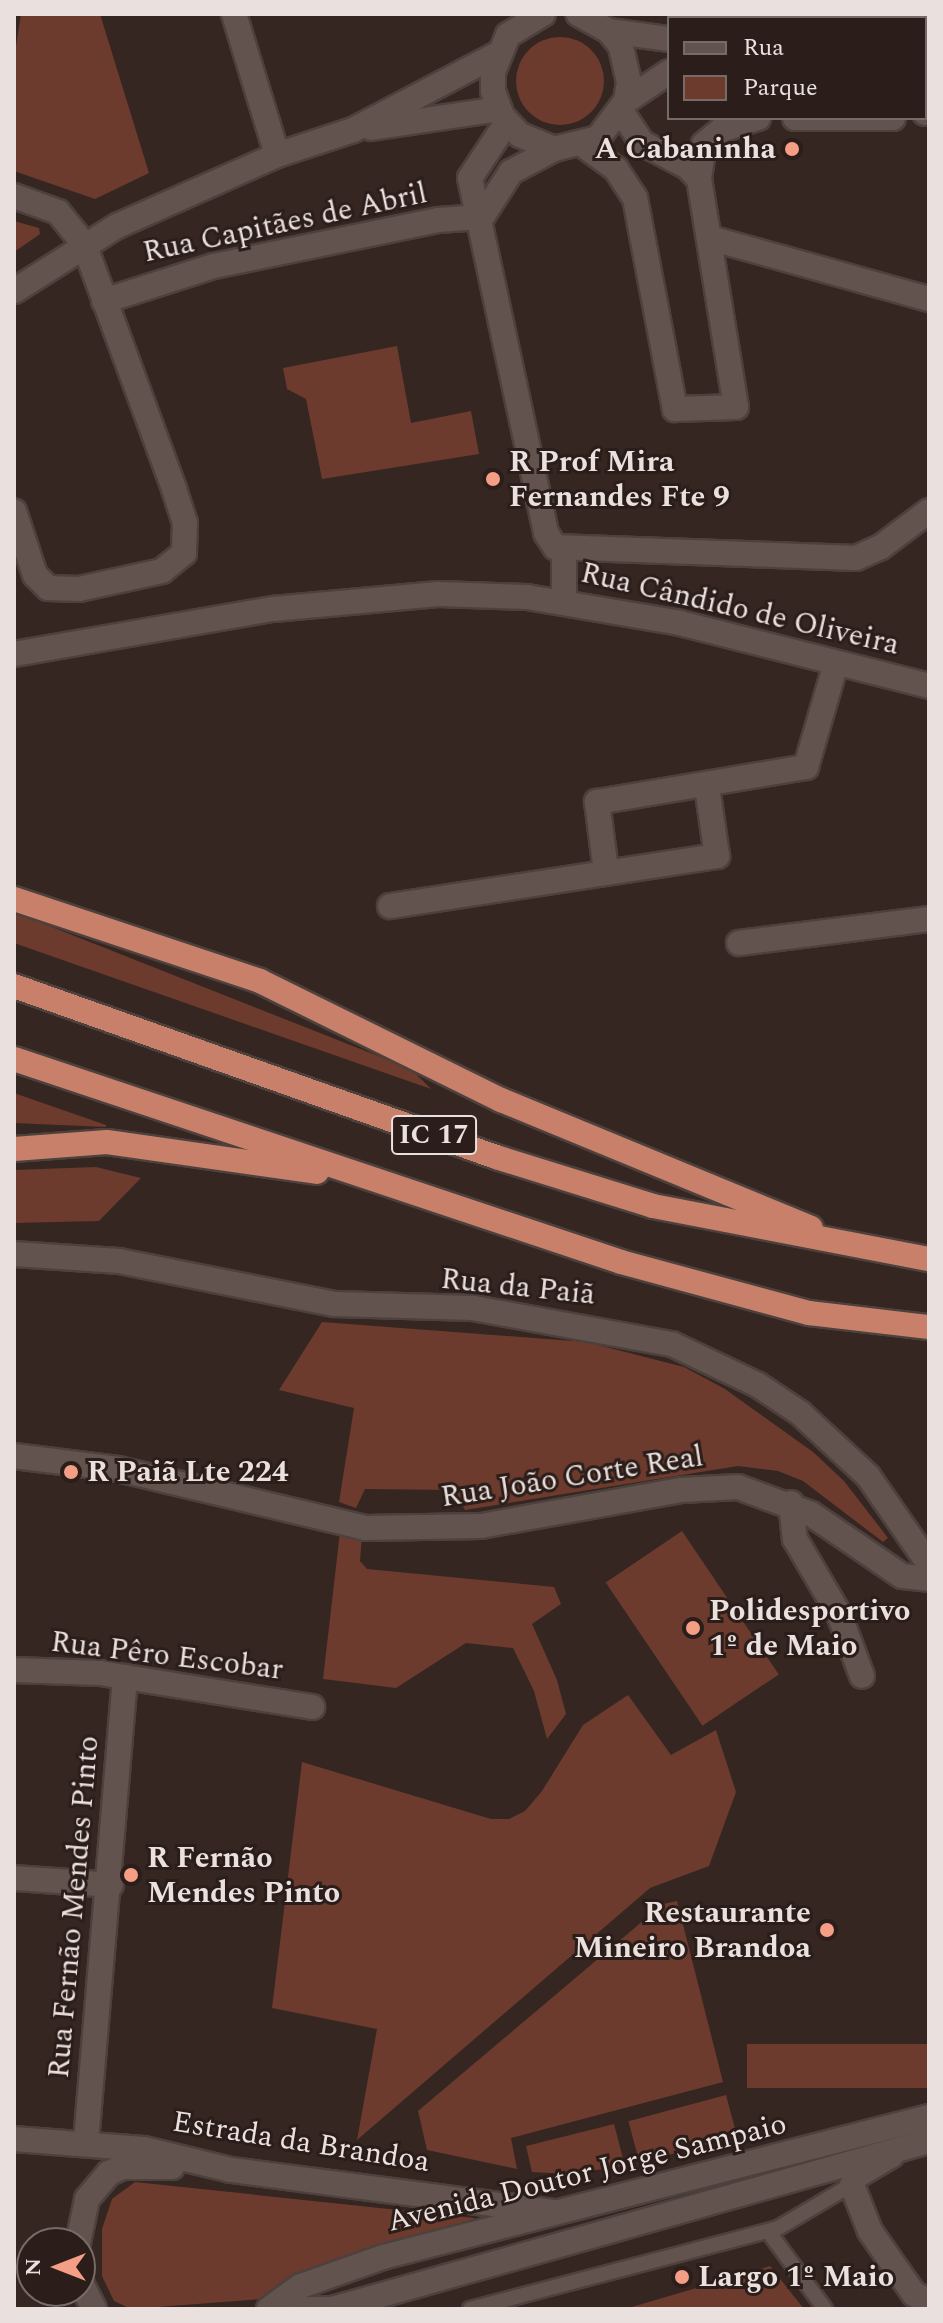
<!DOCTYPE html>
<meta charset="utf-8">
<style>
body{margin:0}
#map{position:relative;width:943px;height:2323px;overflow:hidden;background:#352622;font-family:Spectral,serif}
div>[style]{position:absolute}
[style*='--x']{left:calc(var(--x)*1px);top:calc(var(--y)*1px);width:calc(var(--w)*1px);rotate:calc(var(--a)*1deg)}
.green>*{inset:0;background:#6c3b2d;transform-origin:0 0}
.round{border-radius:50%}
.roads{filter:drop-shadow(2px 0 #4d413d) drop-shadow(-2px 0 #4d413d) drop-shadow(0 2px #4d413d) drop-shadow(0 -2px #4d413d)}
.lane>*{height:14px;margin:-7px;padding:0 7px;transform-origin:7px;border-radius:7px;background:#63534e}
.street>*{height:24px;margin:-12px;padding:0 12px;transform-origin:12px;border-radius:12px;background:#63534e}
.secondary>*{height:24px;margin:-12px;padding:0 12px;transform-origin:12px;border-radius:12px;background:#63534e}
.highway>*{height:24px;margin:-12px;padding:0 12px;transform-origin:12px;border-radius:12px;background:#c9806a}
.dots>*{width:22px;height:22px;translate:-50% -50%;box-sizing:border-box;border:4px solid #2b1d19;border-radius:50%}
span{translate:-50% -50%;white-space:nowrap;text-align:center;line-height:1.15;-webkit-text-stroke:6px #2b1d19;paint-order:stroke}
.shield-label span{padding:2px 6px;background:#2b1d19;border:2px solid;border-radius:6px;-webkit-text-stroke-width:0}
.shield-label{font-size:28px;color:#eae0dd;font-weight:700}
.poi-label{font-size:30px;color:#eae0dd;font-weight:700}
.right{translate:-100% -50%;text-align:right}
.left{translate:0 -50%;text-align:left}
.street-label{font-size:30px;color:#eae0dd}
.frame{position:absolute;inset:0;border:16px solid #eae0dd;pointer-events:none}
.legend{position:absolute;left:667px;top:16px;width:260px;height:104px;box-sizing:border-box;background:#2b1d19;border:2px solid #776b67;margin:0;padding:10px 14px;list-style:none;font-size:24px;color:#eae0dd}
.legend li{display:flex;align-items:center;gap:16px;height:40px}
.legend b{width:40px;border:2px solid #776b67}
.north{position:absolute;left:16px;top:2227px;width:80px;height:80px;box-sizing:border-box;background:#2b1d19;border:2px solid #776b67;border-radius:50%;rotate:270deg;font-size:22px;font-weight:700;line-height:32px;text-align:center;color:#eae0dd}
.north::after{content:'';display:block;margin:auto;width:28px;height:36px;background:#f49e86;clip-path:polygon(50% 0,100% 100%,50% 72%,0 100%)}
</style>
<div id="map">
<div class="green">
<i style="clip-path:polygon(21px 14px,100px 14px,149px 173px,95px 199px,14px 171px,14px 59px)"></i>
<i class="round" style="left:516px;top:37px;width:88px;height:88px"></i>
<i style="clip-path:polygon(14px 221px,39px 228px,40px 234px,14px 252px)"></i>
<i style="clip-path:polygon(397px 346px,411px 423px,471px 411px,479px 454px,322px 479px,306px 399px,287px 389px,283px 368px)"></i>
<i style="clip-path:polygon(14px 912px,411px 1069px,431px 1089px,14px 943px)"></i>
<i style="clip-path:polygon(14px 1093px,106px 1125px,106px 1127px,14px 1123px)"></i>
<i style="clip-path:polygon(96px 1167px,141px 1178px,99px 1221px,14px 1223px,14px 1170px)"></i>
<i style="clip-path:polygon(322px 1322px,586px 1342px,684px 1367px,725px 1389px,813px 1452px,844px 1481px,888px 1538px,883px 1542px,803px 1481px,778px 1471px,738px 1466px,465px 1510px,454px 1490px,365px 1489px,356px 1508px,339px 1502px,354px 1408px,279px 1390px)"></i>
<i style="left:682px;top:1531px;width:173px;height:92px;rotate:56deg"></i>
<i style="clip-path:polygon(340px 1532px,362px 1535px,360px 1561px,367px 1569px,554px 1587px,561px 1604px,532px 1624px,557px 1680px,566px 1714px,547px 1739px,534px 1691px,513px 1648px,466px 1643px,396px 1688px,323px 1679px)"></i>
<i style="clip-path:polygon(628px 1695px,671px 1755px,716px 1730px,736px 1792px,709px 1866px,650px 1888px,357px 2140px,377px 2029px,272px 2008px,302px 1762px,491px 1819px,509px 1819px,525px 1811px,542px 1791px,583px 1725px)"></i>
<i style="clip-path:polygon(677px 1901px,723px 2082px,511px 2138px,517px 2169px,427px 2150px,418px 2111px,663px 1904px)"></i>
<i style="left:929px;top:2044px;width:44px;height:182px;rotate:90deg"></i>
<i style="left:726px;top:2095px;width:43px;height:101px;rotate:75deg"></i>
<i style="clip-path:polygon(614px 2124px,625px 2166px,567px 2174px,532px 2172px,526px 2146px)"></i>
<i style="clip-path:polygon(135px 2182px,474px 2218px,474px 2225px,285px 2280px,261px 2299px,131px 2309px,114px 2301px,102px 2276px,102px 2229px,112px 2199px)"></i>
<i style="clip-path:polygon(770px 2266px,804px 2309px,625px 2309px,710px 2284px)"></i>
</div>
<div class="roads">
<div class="lane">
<i style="--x:768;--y:2231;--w:97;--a:53.8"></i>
<i style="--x:470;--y:2309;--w:318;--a:-14.7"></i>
<i style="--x:778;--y:2228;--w:136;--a:-30.5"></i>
</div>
<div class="street">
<i style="--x:234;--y:14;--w:147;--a:73"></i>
<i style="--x:774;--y:14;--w:4;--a:76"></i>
<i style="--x:925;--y:113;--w:4;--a:-14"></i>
<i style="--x:795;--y:118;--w:98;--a:0"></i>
<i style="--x:507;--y:122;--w:67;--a:123.5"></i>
<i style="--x:470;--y:178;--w:363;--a:77.9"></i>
<i style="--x:546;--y:533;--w:17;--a:57"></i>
<i style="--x:555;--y:547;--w:301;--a:2.1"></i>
<i style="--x:856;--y:558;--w:27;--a:-24"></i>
<i style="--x:881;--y:547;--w:60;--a:-36.9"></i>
<i style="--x:371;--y:128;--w:129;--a:-8.4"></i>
<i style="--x:583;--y:145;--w:41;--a:36"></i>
<i style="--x:616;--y:169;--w:35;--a:57"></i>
<i style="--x:635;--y:198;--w:215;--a:79.3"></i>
<i style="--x:675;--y:409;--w:61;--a:-1.9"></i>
<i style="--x:736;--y:407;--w:231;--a:-99.2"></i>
<i style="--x:699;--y:179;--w:16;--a:-133"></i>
<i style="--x:688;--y:167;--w:52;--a:-152.4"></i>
<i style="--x:642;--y:143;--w:37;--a:-123"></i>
<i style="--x:699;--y:179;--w:35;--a:-82"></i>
<i style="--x:704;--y:144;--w:22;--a:-39"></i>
<i style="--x:721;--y:130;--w:39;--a:-18"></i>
<i style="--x:14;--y:196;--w:47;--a:20"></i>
<i style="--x:58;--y:212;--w:41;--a:50.9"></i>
<i style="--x:84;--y:244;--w:261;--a:69.8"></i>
<i style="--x:174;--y:489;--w:36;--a:72"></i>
<i style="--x:185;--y:523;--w:30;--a:92"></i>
<i style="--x:184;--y:553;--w:28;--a:141"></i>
<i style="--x:162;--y:571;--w:85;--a:167.8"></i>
<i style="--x:79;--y:589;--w:31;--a:-178"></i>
<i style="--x:48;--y:588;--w:18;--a:-135"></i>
<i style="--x:35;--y:575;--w:67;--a:-108.2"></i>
<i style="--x:482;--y:217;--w:54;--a:-57.2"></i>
<i style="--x:511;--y:172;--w:49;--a:-28.1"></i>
<i style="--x:710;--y:238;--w:227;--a:15.6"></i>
<i style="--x:14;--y:291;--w:122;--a:-32.3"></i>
<i style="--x:117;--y:226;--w:175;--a:-23.9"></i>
<i style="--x:277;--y:155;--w:80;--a:-18.2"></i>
<i style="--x:353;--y:130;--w:164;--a:-27.7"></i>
<i style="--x:104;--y:301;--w:115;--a:-17.7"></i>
<i style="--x:214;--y:266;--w:229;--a:-11.6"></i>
<i style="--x:438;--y:220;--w:44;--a:-3.9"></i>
<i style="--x:564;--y:601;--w:51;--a:-90"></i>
<i style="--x:14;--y:654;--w:263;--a:-9.9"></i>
<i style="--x:273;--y:609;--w:166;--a:-5.2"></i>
<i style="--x:438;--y:594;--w:89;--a:1.9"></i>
<i style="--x:527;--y:597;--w:155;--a:9.6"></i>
<i style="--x:680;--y:623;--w:257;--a:14.2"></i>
<i style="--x:606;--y:871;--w:70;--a:-97.4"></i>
<i style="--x:597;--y:802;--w:212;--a:-9.5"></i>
<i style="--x:806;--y:767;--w:108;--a:-73.9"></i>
<i style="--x:390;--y:906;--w:331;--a:-8.7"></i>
<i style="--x:717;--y:856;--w:70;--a:-98.2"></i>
<i style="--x:739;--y:943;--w:192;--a:-7.2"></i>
<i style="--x:14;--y:1254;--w:105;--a:3.8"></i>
<i style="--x:119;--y:1261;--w:220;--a:11.3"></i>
<i style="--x:335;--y:1304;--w:138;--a:1.7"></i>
<i style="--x:473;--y:1308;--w:202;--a:10.3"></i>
<i style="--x:672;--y:1344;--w:95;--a:25.5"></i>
<i style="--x:758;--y:1385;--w:50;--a:33.7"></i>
<i style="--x:800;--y:1413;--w:93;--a:42.8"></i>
<i style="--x:868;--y:1476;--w:107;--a:55.3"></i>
<i style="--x:14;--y:1456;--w:105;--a:7.1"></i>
<i style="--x:118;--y:1469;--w:254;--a:13.4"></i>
<i style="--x:365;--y:1528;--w:116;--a:-1"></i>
<i style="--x:481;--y:1526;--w:204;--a:-10.2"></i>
<i style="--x:682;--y:1490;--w:56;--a:-3.1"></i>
<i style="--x:738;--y:1487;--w:78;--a:20.3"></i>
<i style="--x:811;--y:1514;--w:110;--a:34.3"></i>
<i style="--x:902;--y:1576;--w:27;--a:6"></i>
<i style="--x:791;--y:1503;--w:36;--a:84"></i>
<i style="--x:795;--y:1539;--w:87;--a:59.6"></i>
<i style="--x:839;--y:1614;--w:66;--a:69.6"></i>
<i style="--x:14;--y:1670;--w:86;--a:2"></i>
<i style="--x:100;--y:1673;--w:215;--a:9.1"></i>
<i style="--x:14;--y:1878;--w:97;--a:4.1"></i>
<i style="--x:14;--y:2139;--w:130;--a:4.4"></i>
<i style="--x:144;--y:2149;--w:89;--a:13.6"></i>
<i style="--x:231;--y:2170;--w:326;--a:7.4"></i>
<i style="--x:86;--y:2142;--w:467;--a:-85.2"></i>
<i style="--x:852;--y:2185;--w:49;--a:68.6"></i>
<i style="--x:870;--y:2231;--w:77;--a:55.1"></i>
<i style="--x:914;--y:2294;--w:17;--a:25"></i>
<i style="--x:78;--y:2243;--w:45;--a:-78.4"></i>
<i style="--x:87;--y:2199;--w:34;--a:-50"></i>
<i style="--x:109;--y:2173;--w:15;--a:-23"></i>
<i style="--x:123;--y:2167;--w:49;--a:0"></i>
<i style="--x:80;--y:2281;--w:31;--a:63"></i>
<i style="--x:299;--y:2309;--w:33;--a:0"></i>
</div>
<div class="secondary">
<i style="--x:543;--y:14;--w:41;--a:149"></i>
<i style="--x:508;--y:35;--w:40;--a:112"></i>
<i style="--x:493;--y:72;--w:19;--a:90"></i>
<i style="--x:493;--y:91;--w:27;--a:70"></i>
<i style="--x:502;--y:116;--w:26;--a:47"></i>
<i style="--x:520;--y:135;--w:37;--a:22"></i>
<i style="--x:554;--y:149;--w:45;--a:-14"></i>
<i style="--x:598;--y:138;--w:46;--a:-52.9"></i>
<i style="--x:626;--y:101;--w:19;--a:-81"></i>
<i style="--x:629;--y:82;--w:37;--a:-103"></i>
<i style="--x:621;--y:46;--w:19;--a:-129"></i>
<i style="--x:609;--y:31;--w:35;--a:-151"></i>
<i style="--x:874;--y:18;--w:22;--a:-10"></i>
<i style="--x:609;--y:31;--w:61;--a:7.6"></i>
<i style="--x:626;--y:101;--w:52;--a:-34"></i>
<i style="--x:269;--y:2309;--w:39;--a:-36"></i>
<i style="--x:301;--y:2286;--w:87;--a:-19.5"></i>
<i style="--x:383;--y:2257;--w:564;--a:-14.38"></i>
<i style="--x:332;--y:2309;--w:620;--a:-15.72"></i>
</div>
<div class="highway">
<i style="--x:14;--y:899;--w:259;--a:18.4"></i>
<i style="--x:260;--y:981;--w:269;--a:26.3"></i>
<i style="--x:501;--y:1100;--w:335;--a:22.4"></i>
<i style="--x:14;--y:986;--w:511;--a:19.53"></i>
<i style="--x:496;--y:1157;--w:164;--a:17.3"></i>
<i style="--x:653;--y:1206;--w:281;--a:10.9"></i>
<i style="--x:14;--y:1059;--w:640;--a:18.49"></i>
<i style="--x:621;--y:1262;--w:195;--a:15.2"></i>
<i style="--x:809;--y:1313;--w:121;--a:6.7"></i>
<i style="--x:14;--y:1149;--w:93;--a:-4.3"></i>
<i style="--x:107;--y:1142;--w:212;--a:8.1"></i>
</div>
</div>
<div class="dots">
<i style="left:792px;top:149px;background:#f49e86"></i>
<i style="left:493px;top:479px;background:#f49e86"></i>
<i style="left:71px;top:1472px;background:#f49e86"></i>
<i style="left:693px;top:1628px;background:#f49e86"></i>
<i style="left:131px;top:1875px;background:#f49e86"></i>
<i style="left:827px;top:1930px;background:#f49e86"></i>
<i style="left:682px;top:2277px;background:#f49e86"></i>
</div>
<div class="shield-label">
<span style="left:434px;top:1135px">IC 17</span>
</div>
<div class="poi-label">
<span class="right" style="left:776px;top:149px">A Cabaninha</span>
<span class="left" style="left:509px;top:479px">R Prof Mira<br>Fernandes Fte 9</span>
<span class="left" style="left:87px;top:1472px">R Paiã Lte 224</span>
<span class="left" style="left:709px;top:1628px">Polidesportivo<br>1º de Maio</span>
<span class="left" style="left:147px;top:1875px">R Fernão<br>Mendes Pinto</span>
<span class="right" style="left:811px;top:1930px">Restaurante<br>Mineiro Brandoa</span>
<span class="left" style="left:698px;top:2277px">Largo 1º Maio</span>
</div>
<div class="street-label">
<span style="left:285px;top:223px;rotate:-12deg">Rua Capitães de Abril</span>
<span style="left:740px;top:609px;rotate:13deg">Rua Cândido de Oliveira</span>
<span style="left:518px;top:1287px;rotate:6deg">Rua da Paiã</span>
<span style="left:572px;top:1477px;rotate:-9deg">Rua João Corte Real</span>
<span style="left:167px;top:1656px;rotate:7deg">Rua Pêro Escobar</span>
<span style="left:74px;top:1907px;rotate:-85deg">Rua Fernão Mendes Pinto</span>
<span style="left:301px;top:2142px;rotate:9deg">Estrada da Brandoa</span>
<span style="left:587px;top:2173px;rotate:-14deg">Avenida Doutor Jorge Sampaio</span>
</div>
<div class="frame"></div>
<ul class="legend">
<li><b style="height:10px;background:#63534e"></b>Rua</li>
<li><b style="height:22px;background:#6c3b2d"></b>Parque</li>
</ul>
<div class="north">N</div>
</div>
